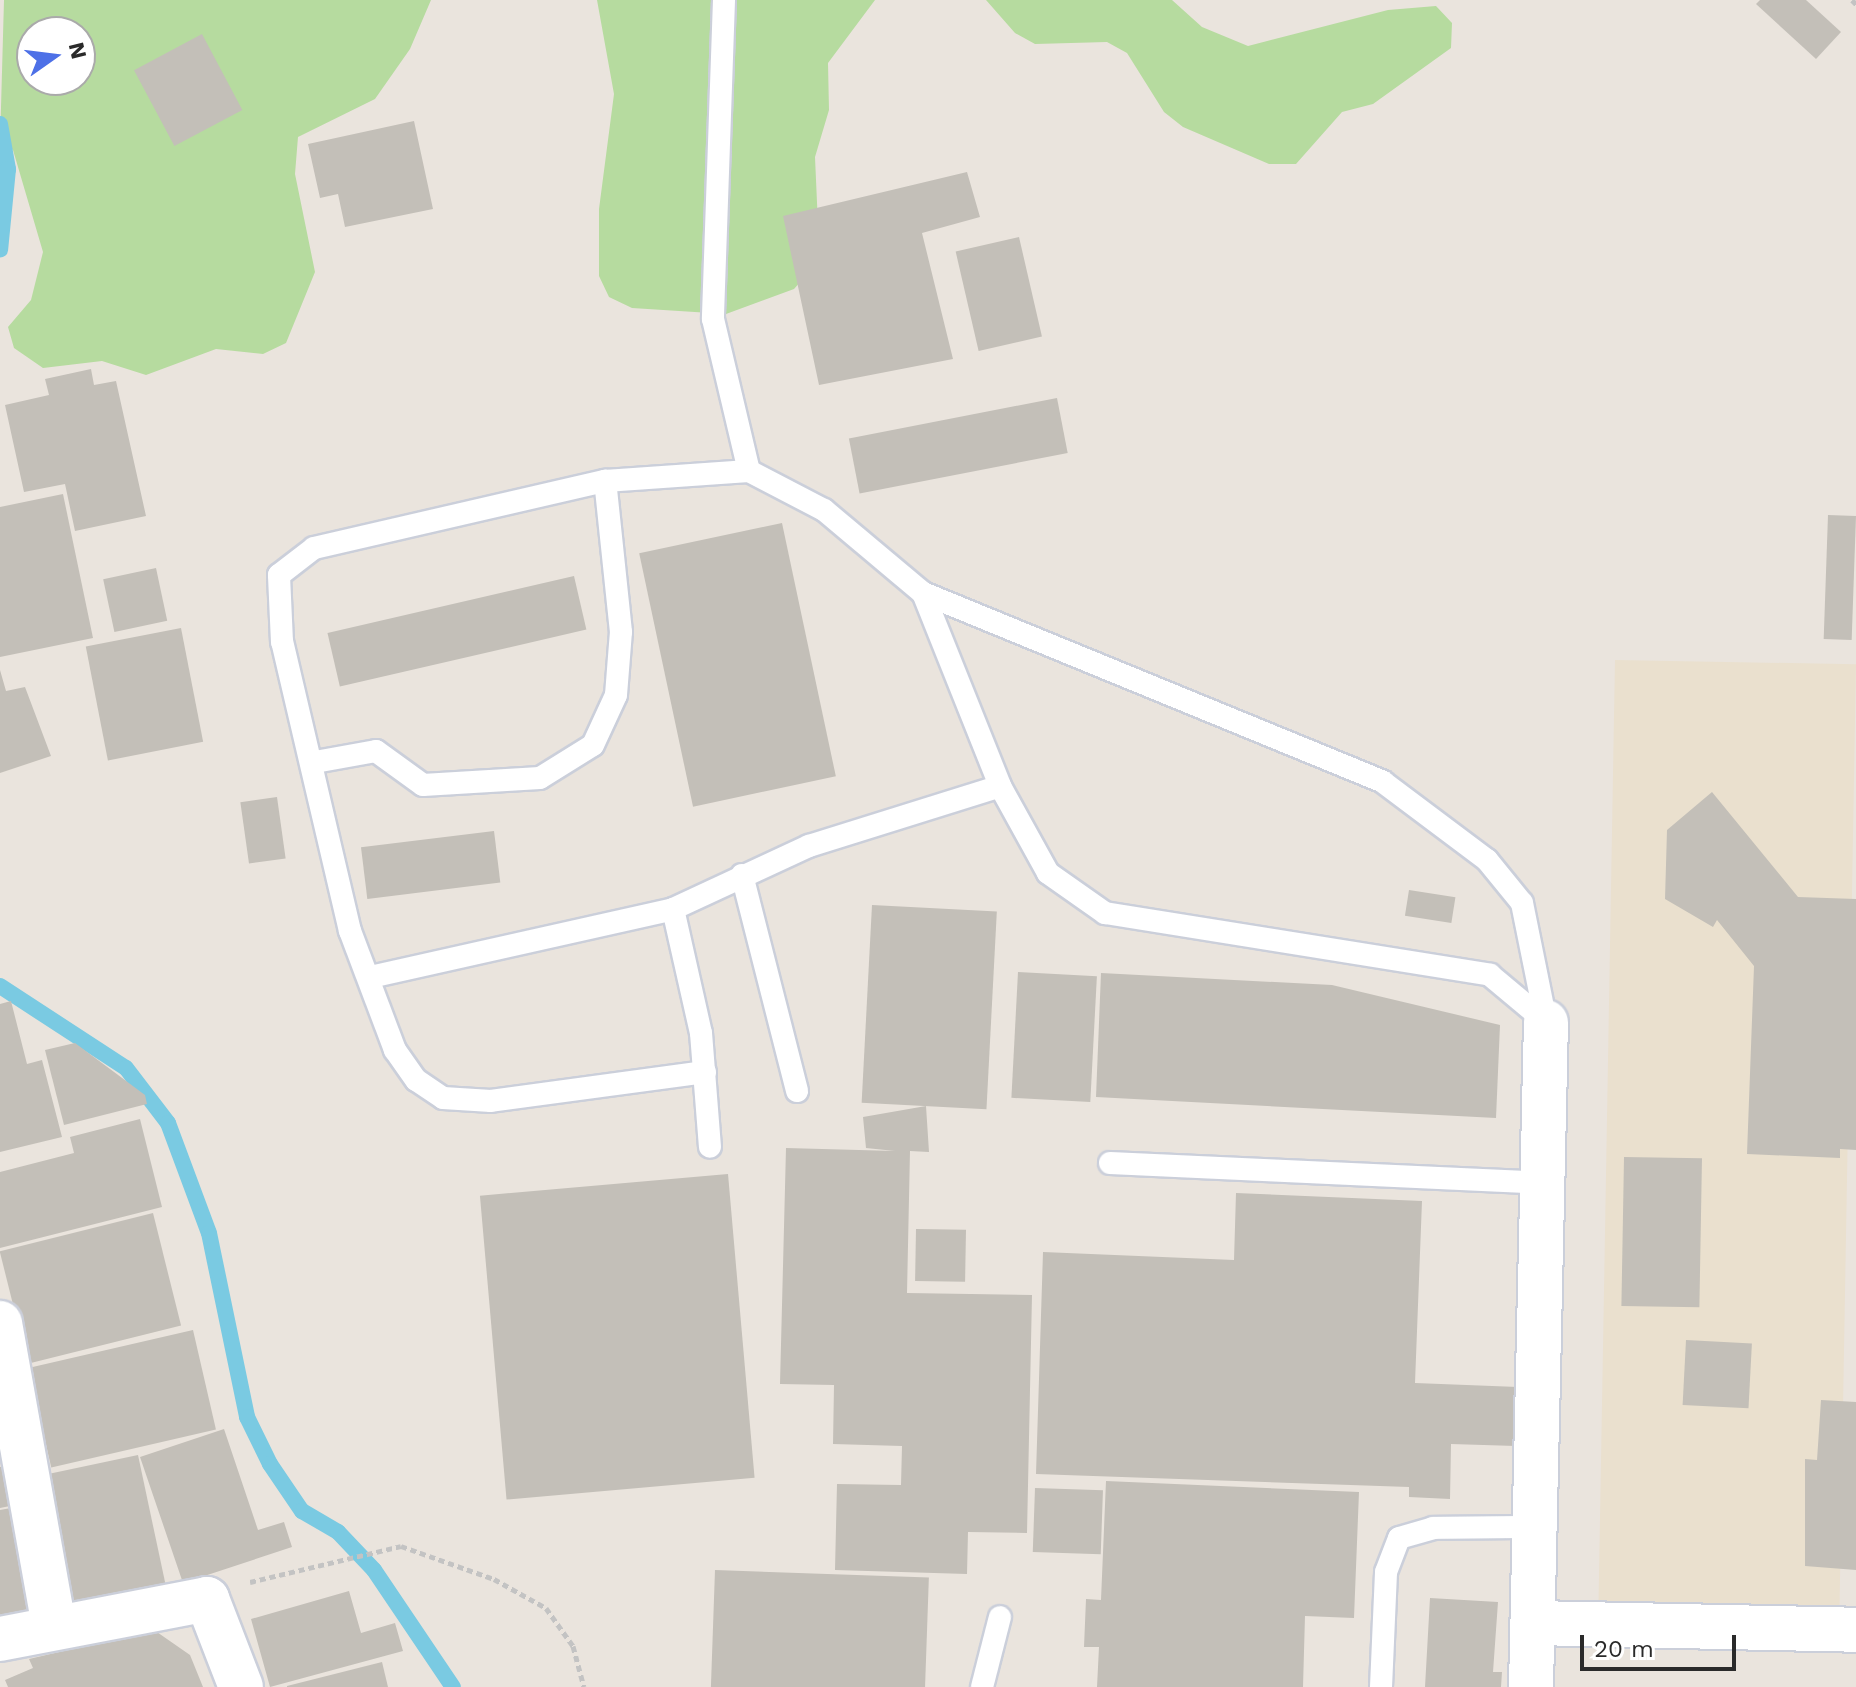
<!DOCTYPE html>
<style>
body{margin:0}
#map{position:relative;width:1856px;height:1687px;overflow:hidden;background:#eae4dd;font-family:"Work Sans",sans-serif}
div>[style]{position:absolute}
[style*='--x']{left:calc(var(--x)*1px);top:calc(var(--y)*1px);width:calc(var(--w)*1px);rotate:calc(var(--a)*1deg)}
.education>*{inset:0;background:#eae0ce;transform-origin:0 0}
.green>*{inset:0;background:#b6db9f}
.stream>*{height:16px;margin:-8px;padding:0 8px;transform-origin:8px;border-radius:8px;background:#7acae2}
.building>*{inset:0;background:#c3bfb8;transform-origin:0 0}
.path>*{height:5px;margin-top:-2.5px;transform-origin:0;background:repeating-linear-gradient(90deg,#c3c3c3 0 6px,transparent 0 10px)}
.roads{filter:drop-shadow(2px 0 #cbcfda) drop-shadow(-2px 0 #cbcfda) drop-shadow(0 2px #cbcfda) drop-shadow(0 -2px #cbcfda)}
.lane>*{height:22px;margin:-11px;padding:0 11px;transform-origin:11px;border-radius:11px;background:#fff}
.street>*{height:44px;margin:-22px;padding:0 22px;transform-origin:22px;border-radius:22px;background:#fff}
span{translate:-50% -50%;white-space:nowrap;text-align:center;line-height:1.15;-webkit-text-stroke:6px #fff;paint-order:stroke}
.north{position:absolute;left:16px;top:16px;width:80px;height:80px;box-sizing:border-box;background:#fff;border:2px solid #aaa;border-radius:50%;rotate:76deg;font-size:22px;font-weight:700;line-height:32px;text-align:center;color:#2a2a2a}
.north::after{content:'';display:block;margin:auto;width:28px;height:36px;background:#4d70e7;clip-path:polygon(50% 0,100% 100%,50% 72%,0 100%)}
.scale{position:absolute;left:1580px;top:1635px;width:156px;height:36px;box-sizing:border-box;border:4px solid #2a2a2a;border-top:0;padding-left:10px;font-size:24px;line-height:28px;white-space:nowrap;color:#2a2a2a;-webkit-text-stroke:6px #fff;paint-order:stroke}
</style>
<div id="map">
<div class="education">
<i style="left:1615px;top:660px;width:241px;height:946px;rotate:1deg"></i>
</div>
<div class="green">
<i style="clip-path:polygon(evenodd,4px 0,431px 0,410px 49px,375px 99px,298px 137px,295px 174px,315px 272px,286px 343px,263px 354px,216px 349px,146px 375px,102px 361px,43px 368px,14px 348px,8px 327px,31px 300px,43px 252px,13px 150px,0 143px,4px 0,32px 32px,80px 32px,80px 80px,32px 80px,32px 32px)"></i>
<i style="clip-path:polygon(597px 0,875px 0,828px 63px,829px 110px,815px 157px,818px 225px,809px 272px,794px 289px,726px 314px,632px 308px,609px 297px,599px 276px,599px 209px,614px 94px)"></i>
<i style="clip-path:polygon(986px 0,1172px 0,1202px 27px,1248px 46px,1388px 10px,1436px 6px,1452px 23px,1451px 48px,1373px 104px,1342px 112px,1296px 164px,1269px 164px,1183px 127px,1164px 112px,1127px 53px,1107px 42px,1035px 44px,1015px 33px)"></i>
</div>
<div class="stream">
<i style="--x:0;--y:124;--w:46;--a:79.9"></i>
<i style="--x:8;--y:169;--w:81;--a:95.6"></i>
<i style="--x:0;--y:986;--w:150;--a:33.1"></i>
<i style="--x:126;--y:1068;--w:69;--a:52.6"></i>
<i style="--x:168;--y:1123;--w:117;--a:69.6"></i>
<i style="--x:209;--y:1233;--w:188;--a:78.3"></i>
<i style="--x:247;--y:1417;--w:52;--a:63.9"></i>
<i style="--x:270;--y:1464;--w:57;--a:55.8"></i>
<i style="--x:302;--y:1511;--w:42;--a:30.3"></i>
<i style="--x:338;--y:1532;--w:52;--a:46.5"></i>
<i style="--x:374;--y:1570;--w:141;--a:56"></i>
</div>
<div class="building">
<i style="clip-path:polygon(1760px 0,1806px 0,1841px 32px,1816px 59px,1756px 4px)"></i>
<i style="left:202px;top:34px;width:86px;height:77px;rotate:62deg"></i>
<i style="clip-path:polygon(414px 121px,433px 209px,345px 227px,338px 194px,320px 198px,308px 144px)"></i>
<i style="clip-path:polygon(967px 172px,980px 217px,922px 233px,953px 359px,819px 385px,783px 216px)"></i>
<i style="left:1019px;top:237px;width:102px;height:65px;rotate:77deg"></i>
<i style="clip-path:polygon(91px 369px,94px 385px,116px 381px,146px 516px,75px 531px,65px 484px,24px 492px,5px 405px,49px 395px,45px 379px)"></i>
<i style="left:1057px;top:398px;width:56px;height:212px;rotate:79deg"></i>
<i style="clip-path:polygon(63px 494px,93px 638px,0 657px,0 507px)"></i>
<i style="left:1828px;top:515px;width:28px;height:124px;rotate:2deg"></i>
<i style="left:782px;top:523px;width:259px;height:146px;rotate:78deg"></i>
<i style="left:156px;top:568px;width:54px;height:54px;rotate:78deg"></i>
<i style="left:574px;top:576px;width:55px;height:253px;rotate:77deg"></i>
<i style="left:181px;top:628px;width:116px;height:97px;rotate:79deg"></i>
<i style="clip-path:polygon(0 670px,6px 691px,25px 687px,51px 756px,0 773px)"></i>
<i style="clip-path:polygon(1712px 792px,1798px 897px,1856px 899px,1856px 1150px,1840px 1149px,1840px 1158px,1747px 1154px,1754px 966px,1717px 920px,1713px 927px,1665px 899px,1667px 830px)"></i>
<i style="left:277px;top:797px;width:62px;height:37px;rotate:82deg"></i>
<i style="left:494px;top:831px;width:52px;height:134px;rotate:83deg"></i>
<i style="left:1409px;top:890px;width:47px;height:26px;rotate:9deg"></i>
<i style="left:872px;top:905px;width:125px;height:198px;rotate:3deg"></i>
<i style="left:1018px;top:972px;width:79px;height:126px;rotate:3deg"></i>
<i style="clip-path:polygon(1101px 973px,1332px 985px,1500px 1025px,1496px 1118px,1096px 1097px)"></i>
<i style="clip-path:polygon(11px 1001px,27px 1064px,42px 1060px,62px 1137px,0 1152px,0 1004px)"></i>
<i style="clip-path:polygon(75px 1043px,145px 1095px,147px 1104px,64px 1125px,45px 1050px)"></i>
<i style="clip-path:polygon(926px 1106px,929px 1152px,910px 1151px,907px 1293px,1032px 1295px,1027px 1533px,968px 1532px,967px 1574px,835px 1570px,837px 1484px,901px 1485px,902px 1446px,833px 1444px,834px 1385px,780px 1384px,786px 1148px,895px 1151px,866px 1148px,863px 1117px)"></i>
<i style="clip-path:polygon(140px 1119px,162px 1207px,0 1248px,0 1172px,74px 1153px,70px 1137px)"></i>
<i style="left:1624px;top:1157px;width:78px;height:149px;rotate:1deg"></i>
<i style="left:728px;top:1174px;width:305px;height:249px;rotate:85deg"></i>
<i style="clip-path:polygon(1236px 1193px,1422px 1201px,1415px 1383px,1518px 1387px,1516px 1446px,1451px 1444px,1450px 1499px,1409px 1497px,1409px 1487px,1036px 1474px,1043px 1252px,1234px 1260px)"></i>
<i style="left:153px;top:1213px;width:116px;height:158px;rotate:76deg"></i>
<i style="left:916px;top:1229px;width:50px;height:52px;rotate:1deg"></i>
<i style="left:193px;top:1330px;width:102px;height:169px;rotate:77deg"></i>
<i style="left:1686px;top:1340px;width:66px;height:65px;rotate:3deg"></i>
<i style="clip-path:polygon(1821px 1400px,1856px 1402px,1856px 1570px,1805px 1566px,1805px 1459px,1817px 1460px)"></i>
<i style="clip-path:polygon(224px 1429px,258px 1530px,284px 1522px,292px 1547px,183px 1583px,140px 1457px)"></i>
<i style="left:138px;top:1455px;width:133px;height:99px;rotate:78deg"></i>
<i style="clip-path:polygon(17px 1464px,25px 1503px,0 1508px,0 1467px)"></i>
<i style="clip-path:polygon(1106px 1481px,1359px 1492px,1354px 1618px,1305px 1616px,1303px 1687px,1097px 1687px,1099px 1647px,1084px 1647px,1086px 1599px,1101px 1600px)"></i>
<i style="left:1035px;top:1488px;width:68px;height:64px;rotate:2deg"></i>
<i style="clip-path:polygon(22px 1506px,44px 1609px,0 1619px,0 1510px)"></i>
<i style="left:715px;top:1570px;width:214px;height:117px;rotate:2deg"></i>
<i style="clip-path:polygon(349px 1591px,361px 1633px,395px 1623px,403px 1651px,270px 1687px,251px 1619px)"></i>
<i style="clip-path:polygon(1430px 1598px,1498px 1602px,1493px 1672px,1502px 1672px,1501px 1687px,1425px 1687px)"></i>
<i style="clip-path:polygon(154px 1630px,190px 1655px,203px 1687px,8px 1687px,5px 1680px,33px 1668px,29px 1659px)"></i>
<i style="clip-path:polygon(382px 1662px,388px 1687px,287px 1687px,287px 1686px)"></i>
</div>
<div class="path">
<i style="--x:1852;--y:0;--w:6;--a:45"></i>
<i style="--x:250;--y:1582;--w:155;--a:-13.4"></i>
<i style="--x:401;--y:1546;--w:99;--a:19.5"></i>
<i style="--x:494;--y:1579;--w:60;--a:29.1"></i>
<i style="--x:546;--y:1608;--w:47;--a:54.6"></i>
<i style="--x:573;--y:1646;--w:42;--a:75"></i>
</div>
<div class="roads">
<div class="lane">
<i style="--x:724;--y:0;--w:319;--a:92"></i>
<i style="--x:713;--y:319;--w:156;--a:76.7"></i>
<i style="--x:923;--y:593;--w:208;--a:68.2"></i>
<i style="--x:1000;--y:786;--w:99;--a:61.1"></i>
<i style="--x:1048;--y:873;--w:70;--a:35.1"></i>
<i style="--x:1105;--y:913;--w:390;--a:9.1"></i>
<i style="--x:1490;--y:975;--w:72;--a:39.9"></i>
<i style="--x:315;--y:762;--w:62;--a:-10.2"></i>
<i style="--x:376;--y:751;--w:58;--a:35.9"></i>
<i style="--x:423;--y:785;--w:117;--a:-3.4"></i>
<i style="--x:540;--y:778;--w:62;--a:-31.9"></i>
<i style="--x:593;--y:745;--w:55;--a:-65.3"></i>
<i style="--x:616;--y:695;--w:63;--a:-85.5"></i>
<i style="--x:621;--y:632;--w:152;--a:-96"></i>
<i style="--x:742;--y:875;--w:223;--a:75.7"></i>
<i style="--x:673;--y:909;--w:127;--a:77.3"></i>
<i style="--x:701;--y:1033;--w:114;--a:85.5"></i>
<i style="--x:370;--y:977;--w:311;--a:-12.6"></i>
<i style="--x:673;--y:909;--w:150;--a:-24.9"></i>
<i style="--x:809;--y:846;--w:200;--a:-17.4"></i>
<i style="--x:705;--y:1072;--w:216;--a:172.3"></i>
<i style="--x:491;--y:1101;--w:48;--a:-176.4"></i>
<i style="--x:443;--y:1098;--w:32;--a:-146"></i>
<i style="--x:416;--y:1080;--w:37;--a:-125"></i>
<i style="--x:395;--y:1050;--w:127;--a:-110.7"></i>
<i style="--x:350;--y:931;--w:297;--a:-103.2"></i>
<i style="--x:282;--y:642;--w:67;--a:-92.6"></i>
<i style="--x:279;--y:575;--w:44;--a:-37.6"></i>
<i style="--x:314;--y:548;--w:299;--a:-13"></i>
<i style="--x:605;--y:481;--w:144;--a:-4"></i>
<i style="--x:749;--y:471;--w:85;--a:27.5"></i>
<i style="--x:824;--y:510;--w:129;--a:40"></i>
<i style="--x:923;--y:593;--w:497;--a:22.3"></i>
<i style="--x:1383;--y:782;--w:130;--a:36.9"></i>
<i style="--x:1487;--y:860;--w:55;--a:50.9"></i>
<i style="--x:1522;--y:903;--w:121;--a:78.6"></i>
<i style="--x:1110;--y:1163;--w:433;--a:2.6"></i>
<i style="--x:982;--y:1687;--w:72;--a:-75.6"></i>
<i style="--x:1381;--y:1687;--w:115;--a:-87.5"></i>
<i style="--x:1386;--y:1572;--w:36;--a:-69"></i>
<i style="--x:1399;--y:1538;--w:35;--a:-16"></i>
<i style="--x:1433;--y:1528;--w:103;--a:-0.6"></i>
</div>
<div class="street">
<i style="--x:0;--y:1323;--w:308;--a:79.9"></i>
<i style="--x:1533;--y:1623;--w:323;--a:1.2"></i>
<i style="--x:0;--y:1639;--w:211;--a:-10.9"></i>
<i style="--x:207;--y:1599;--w:94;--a:68.9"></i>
<i style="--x:1531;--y:1687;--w:665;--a:-88.71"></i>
</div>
</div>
<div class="north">N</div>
<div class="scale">20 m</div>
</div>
